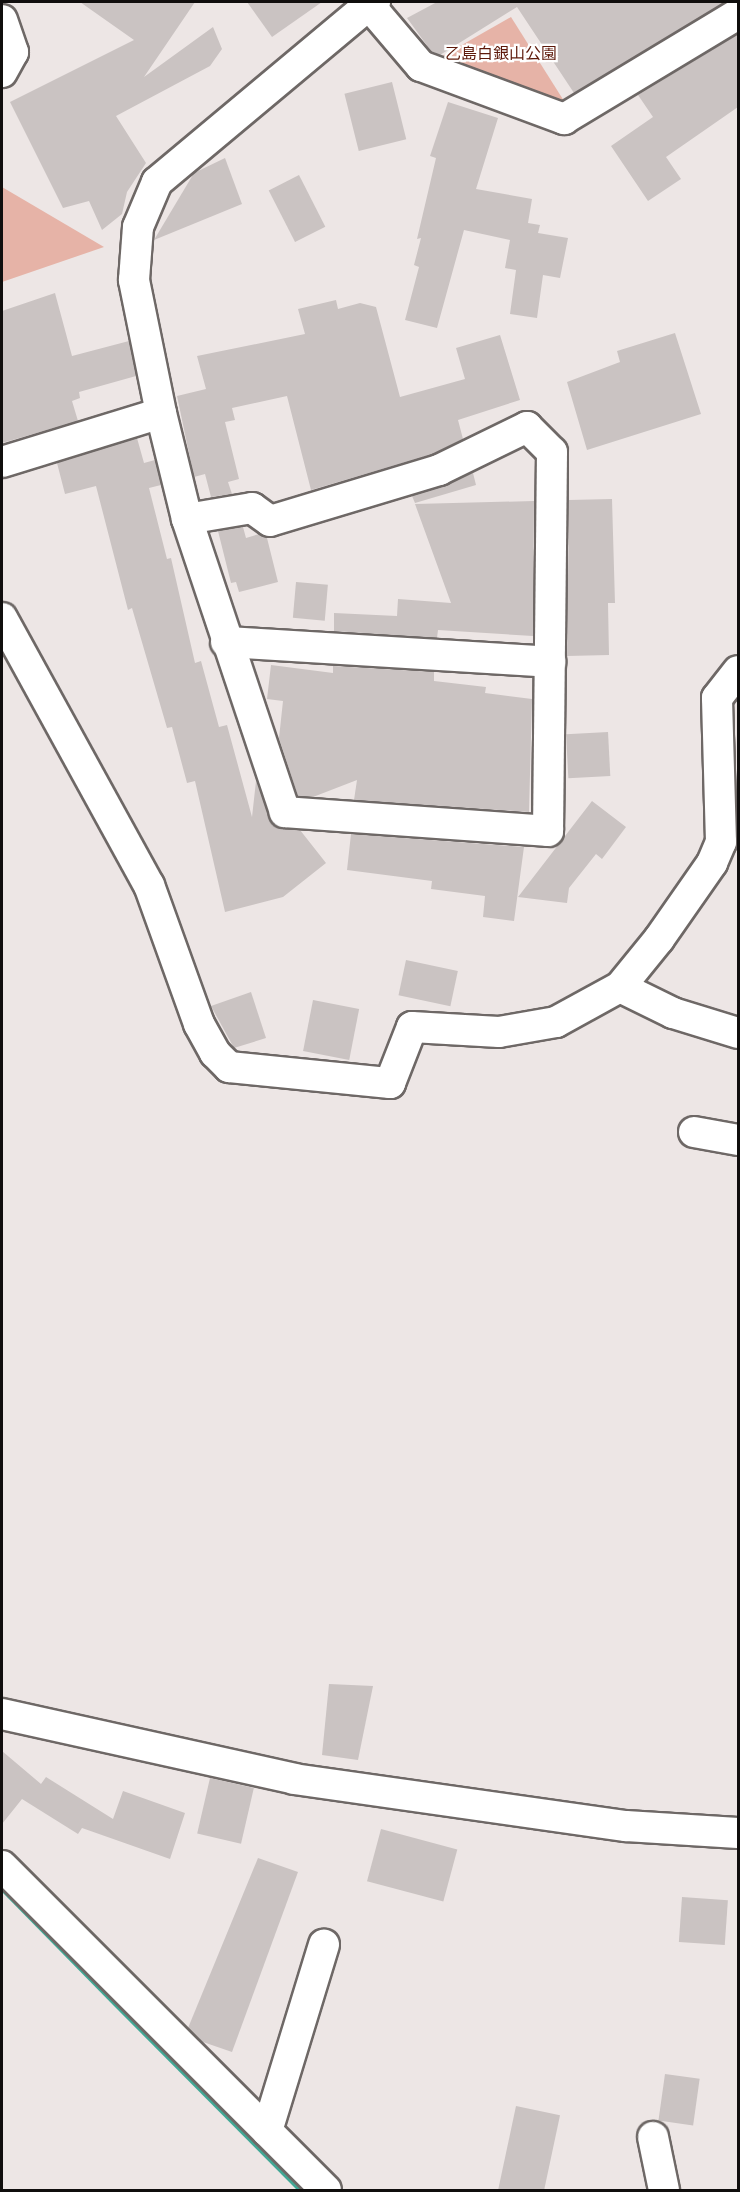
<!DOCTYPE html>
<meta charset="utf-8">
<style>
body{margin:0}
#map{position:relative;width:740px;height:2192px;overflow:hidden;background:#ede6e5;font-family:"Roboto Condensed","Noto Sans JP",sans-serif}
div>[style]{position:absolute}
[style*='--x']{left:calc(var(--x)*1px);top:calc(var(--y)*1px);width:calc(var(--w)*1px);rotate:calc(var(--a)*1deg)}
.green>*{inset:0;background:#e6b3a7}
.water>*{inset:0;background:#41a795}
.building>*{inset:0;background:#cac3c2;transform-origin:0 0}
.roads{filter:drop-shadow(2px 0 #6e6866) drop-shadow(-2px 0 #6e6866) drop-shadow(0 2px #6e6866) drop-shadow(0 -2px #6e6866)}
.minor>*{height:30px;margin:-15px;padding:0 15px;transform-origin:15px;border-radius:15px;background:#fff}
span{translate:-50% -50%;white-space:nowrap;text-align:center;line-height:1.15;-webkit-text-stroke:4.5px #fff;paint-order:stroke}
.park-label{font-size:16px;color:#5d190a}
.frame{position:absolute;inset:0;border:3px solid #100e0d;pointer-events:none}
</style>
<div id="map">
<div class="green">
<i style="clip-path:polygon(511px 17px,564px 101px,498px 84px,439px 58px)"></i>
<i style="clip-path:polygon(2px 187px,104px 247px,2px 282px)"></i>
</div>
<div class="water">
<i style="clip-path:polygon(2px 1878px,311px 2190px,297px 2190px,114px 2006px,2px 1892px)"></i>
</div>
<div class="building">
<i style="clip-path:polygon(80px 2px,195px 2px,144px 77px,213px 27px,222px 49px,210px 66px,116px 116px,146px 163px,127px 192px,122px 214px,102px 230px,89px 201px,63px 208px,10px 102px,134px 40px)"></i>
<i style="clip-path:polygon(247px 2px,322px 2px,272px 37px)"></i>
<i style="clip-path:polygon(437px 2px,725px 2px,574px 93px,517px 7px,440px 55px,431px 51px,407px 18px)"></i>
<i style="clip-path:polygon(738px 34px,738px 107px,666px 157px,681px 179px,648px 201px,611px 146px,653px 117px,638px 95px)"></i>
<i style="left:392px;top:82px;width:59px;height:49px;rotate:76deg"></i>
<i style="clip-path:polygon(448px 102px,498px 118px,476px 189px,532px 199px,528px 223px,540px 225px,538px 233px,568px 238px,560px 278px,543px 275px,537px 318px,510px 314px,516px 270px,505px 268px,510px 240px,464px 230px,437px 328px,405px 320px,419px 267px,414px 265px,421px 238px,417px 239px,436px 158px,430px 156px)"></i>
<i style="clip-path:polygon(225px 158px,242px 204px,154px 240px,194px 173px)"></i>
<i style="left:299px;top:175px;width:58px;height:34px;rotate:63deg"></i>
<i style="clip-path:polygon(55px 293px,72px 356px,129px 341px,136px 376px,79px 392px,80px 398px,72px 401px,78px 421px,2px 443px,2px 311px)"></i>
<i style="clip-path:polygon(336px 300px,338px 309px,360px 303px,376px 307px,400px 397px,465px 379px,456px 348px,500px 335px,520px 400px,458px 420px,463px 439px,433px 454px,311px 490px,287px 396px,232px 408px,235px 420px,225px 422px,239px 479px,228px 482px,232px 494px,211px 497px,205px 474px,194px 477px,177px 396px,206px 389px,197px 356px,305px 334px,298px 309px)"></i>
<i style="clip-path:polygon(675px 333px,701px 414px,587px 450px,567px 382px,620px 362px,617px 351px)"></i>
<i style="clip-path:polygon(137px 438px,144px 463px,155px 460px,161px 485px,149px 488px,167px 559px,171px 558px,195px 663px,201px 661px,219px 727px,227px 725px,252px 817px,256px 781px,274px 825px,300px 830px,326px 863px,283px 897px,225px 912px,195px 781px,187px 783px,172px 727px,167px 728px,132px 608px,128px 610px,96px 486px,65px 494px,57px 463px)"></i>
<i style="clip-path:polygon(473px 473px,476px 485px,415px 503px,412px 496px)"></i>
<i style="clip-path:polygon(612px 499px,615px 603px,608px 603px,609px 655px,567px 656px,569px 500px)"></i>
<i style="clip-path:polygon(534px 501px,533px 636px,438px 630px,437px 638px,334px 631px,334px 613px,397px 616px,398px 599px,451px 603px,415px 504px)"></i>
<i style="clip-path:polygon(243px 527px,246px 538px,259px 534px,267px 538px,278px 582px,239px 592px,236px 582px,231px 583px,218px 531px)"></i>
<i style="left:296px;top:582px;width:32px;height:36px;rotate:5deg"></i>
<i style="clip-path:polygon(271px 665px,333px 673px,333px 666px,434px 672px,434px 681px,486px 687px,485px 693px,532px 699px,529px 812px,354px 800px,357px 780px,313px 797px,298px 796px,279px 738px,283px 701px,267px 699px)"></i>
<i style="left:608px;top:732px;width:44px;height:42px;rotate:87deg"></i>
<i style="clip-path:polygon(592px 801px,626px 827px,602px 859px,596px 854px,569px 888px,567px 903px,518px 897px)"></i>
<i style="clip-path:polygon(351px 834px,524px 847px,514px 921px,483px 917px,485px 896px,431px 889px,432px 881px,347px 870px)"></i>
<i style="left:406px;top:960px;width:53px;height:36px;rotate:12deg"></i>
<i style="clip-path:polygon(251px 992px,266px 1038px,234px 1048px,211px 1006px)"></i>
<i style="left:313px;top:1000px;width:47px;height:52px;rotate:11deg"></i>
<i style="clip-path:polygon(329px 1684px,373px 1686px,358px 1760px,322px 1755px)"></i>
<i style="clip-path:polygon(2px 1751px,41px 1784px,46px 1777px,113px 1819px,123px 1791px,185px 1813px,170px 1859px,82px 1828px,78px 1834px,22px 1799px,2px 1824px)"></i>
<i style="left:210px;top:1778px;width:45px;height:57px;rotate:13deg"></i>
<i style="left:381px;top:1829px;width:79px;height:54px;rotate:15deg"></i>
<i style="clip-path:polygon(258px 1858px,298px 1872px,232px 2052px,203px 2042px,188px 2028px)"></i>
<i style="left:682px;top:1897px;width:46px;height:45px;rotate:4deg"></i>
<i style="left:665px;top:2074px;width:35px;height:47px;rotate:8deg"></i>
<i style="left:516px;top:2106px;width:45px;height:86px;rotate:12deg"></i>
</div>
<div class="roads">
<div class="minor">
<i style="--x:375;--y:2;--w:7;--a:153"></i>
<i style="--x:369;--y:5;--w:80;--a:49.6"></i>
<i style="--x:421;--y:66;--w:153;--a:20.3"></i>
<i style="--x:564;--y:119;--w:203;--a:-31.1"></i>
<i style="--x:2;--y:20;--w:34;--a:71"></i>
<i style="--x:13;--y:52;--w:23;--a:119"></i>
<i style="--x:2;--y:462;--w:166;--a:-17.1"></i>
<i style="--x:187;--y:519;--w:66;--a:-9.6"></i>
<i style="--x:252;--y:508;--w:22;--a:36"></i>
<i style="--x:270;--y:521;--w:177;--a:-16.8"></i>
<i style="--x:439;--y:470;--w:98;--a:-26"></i>
<i style="--x:527;--y:427;--w:35;--a:45"></i>
<i style="--x:552;--y:452;--w:379;--a:90.6"></i>
<i style="--x:548;--y:831;--w:264;--a:-175.9"></i>
<i style="--x:285;--y:812;--w:309;--a:-108.5"></i>
<i style="--x:187;--y:519;--w:109;--a:-103.8"></i>
<i style="--x:161;--y:413;--w:136;--a:-101.5"></i>
<i style="--x:134;--y:280;--w:53;--a:-85.7"></i>
<i style="--x:138;--y:227;--w:49;--a:-67.1"></i>
<i style="--x:157;--y:182;--w:276;--a:-39.9"></i>
<i style="--x:369;--y:5;--w:4;--a:-124"></i>
<i style="--x:2;--y:618;--w:305;--a:61.2"></i>
<i style="--x:149;--y:885;--w:148;--a:70.2"></i>
<i style="--x:199;--y:1024;--w:33;--a:61"></i>
<i style="--x:215;--y:1053;--w:20;--a:45"></i>
<i style="--x:229;--y:1067;--w:162;--a:5.7"></i>
<i style="--x:390;--y:1083;--w:60;--a:-68.6"></i>
<i style="--x:412;--y:1027;--w:87;--a:3.3"></i>
<i style="--x:499;--y:1032;--w:58;--a:-10"></i>
<i style="--x:556;--y:1022;--w:73;--a:-28.7"></i>
<i style="--x:620;--y:987;--w:62;--a:-50.9"></i>
<i style="--x:659;--y:939;--w:93;--a:-55.1"></i>
<i style="--x:712;--y:863;--w:23;--a:-67"></i>
<i style="--x:721;--y:842;--w:144;--a:-91.6"></i>
<i style="--x:717;--y:698;--w:34;--a:-52"></i>
<i style="--x:226;--y:642;--w:325;--a:3.5"></i>
<i style="--x:620;--y:987;--w:59;--a:26.1"></i>
<i style="--x:673;--y:1013;--w:68;--a:17.1"></i>
<i style="--x:694;--y:1132;--w:45;--a:10.3"></i>
<i style="--x:2;--y:1714;--w:299;--a:12.5"></i>
<i style="--x:294;--y:1779;--w:335;--a:8.1"></i>
<i style="--x:626;--y:1826;--w:112;--a:3.6"></i>
<i style="--x:2;--y:1866;--w:458;--a:45"></i>
<i style="--x:267;--y:2131;--w:195;--a:-73"></i>
<i style="--x:653;--y:2137;--w:54;--a:78.3"></i>
</div>
</div>
<div class="park-label">
<span style="left:501px;top:54px">乙島白銀山公園</span>
</div>
<div class="frame"></div>
</div>
